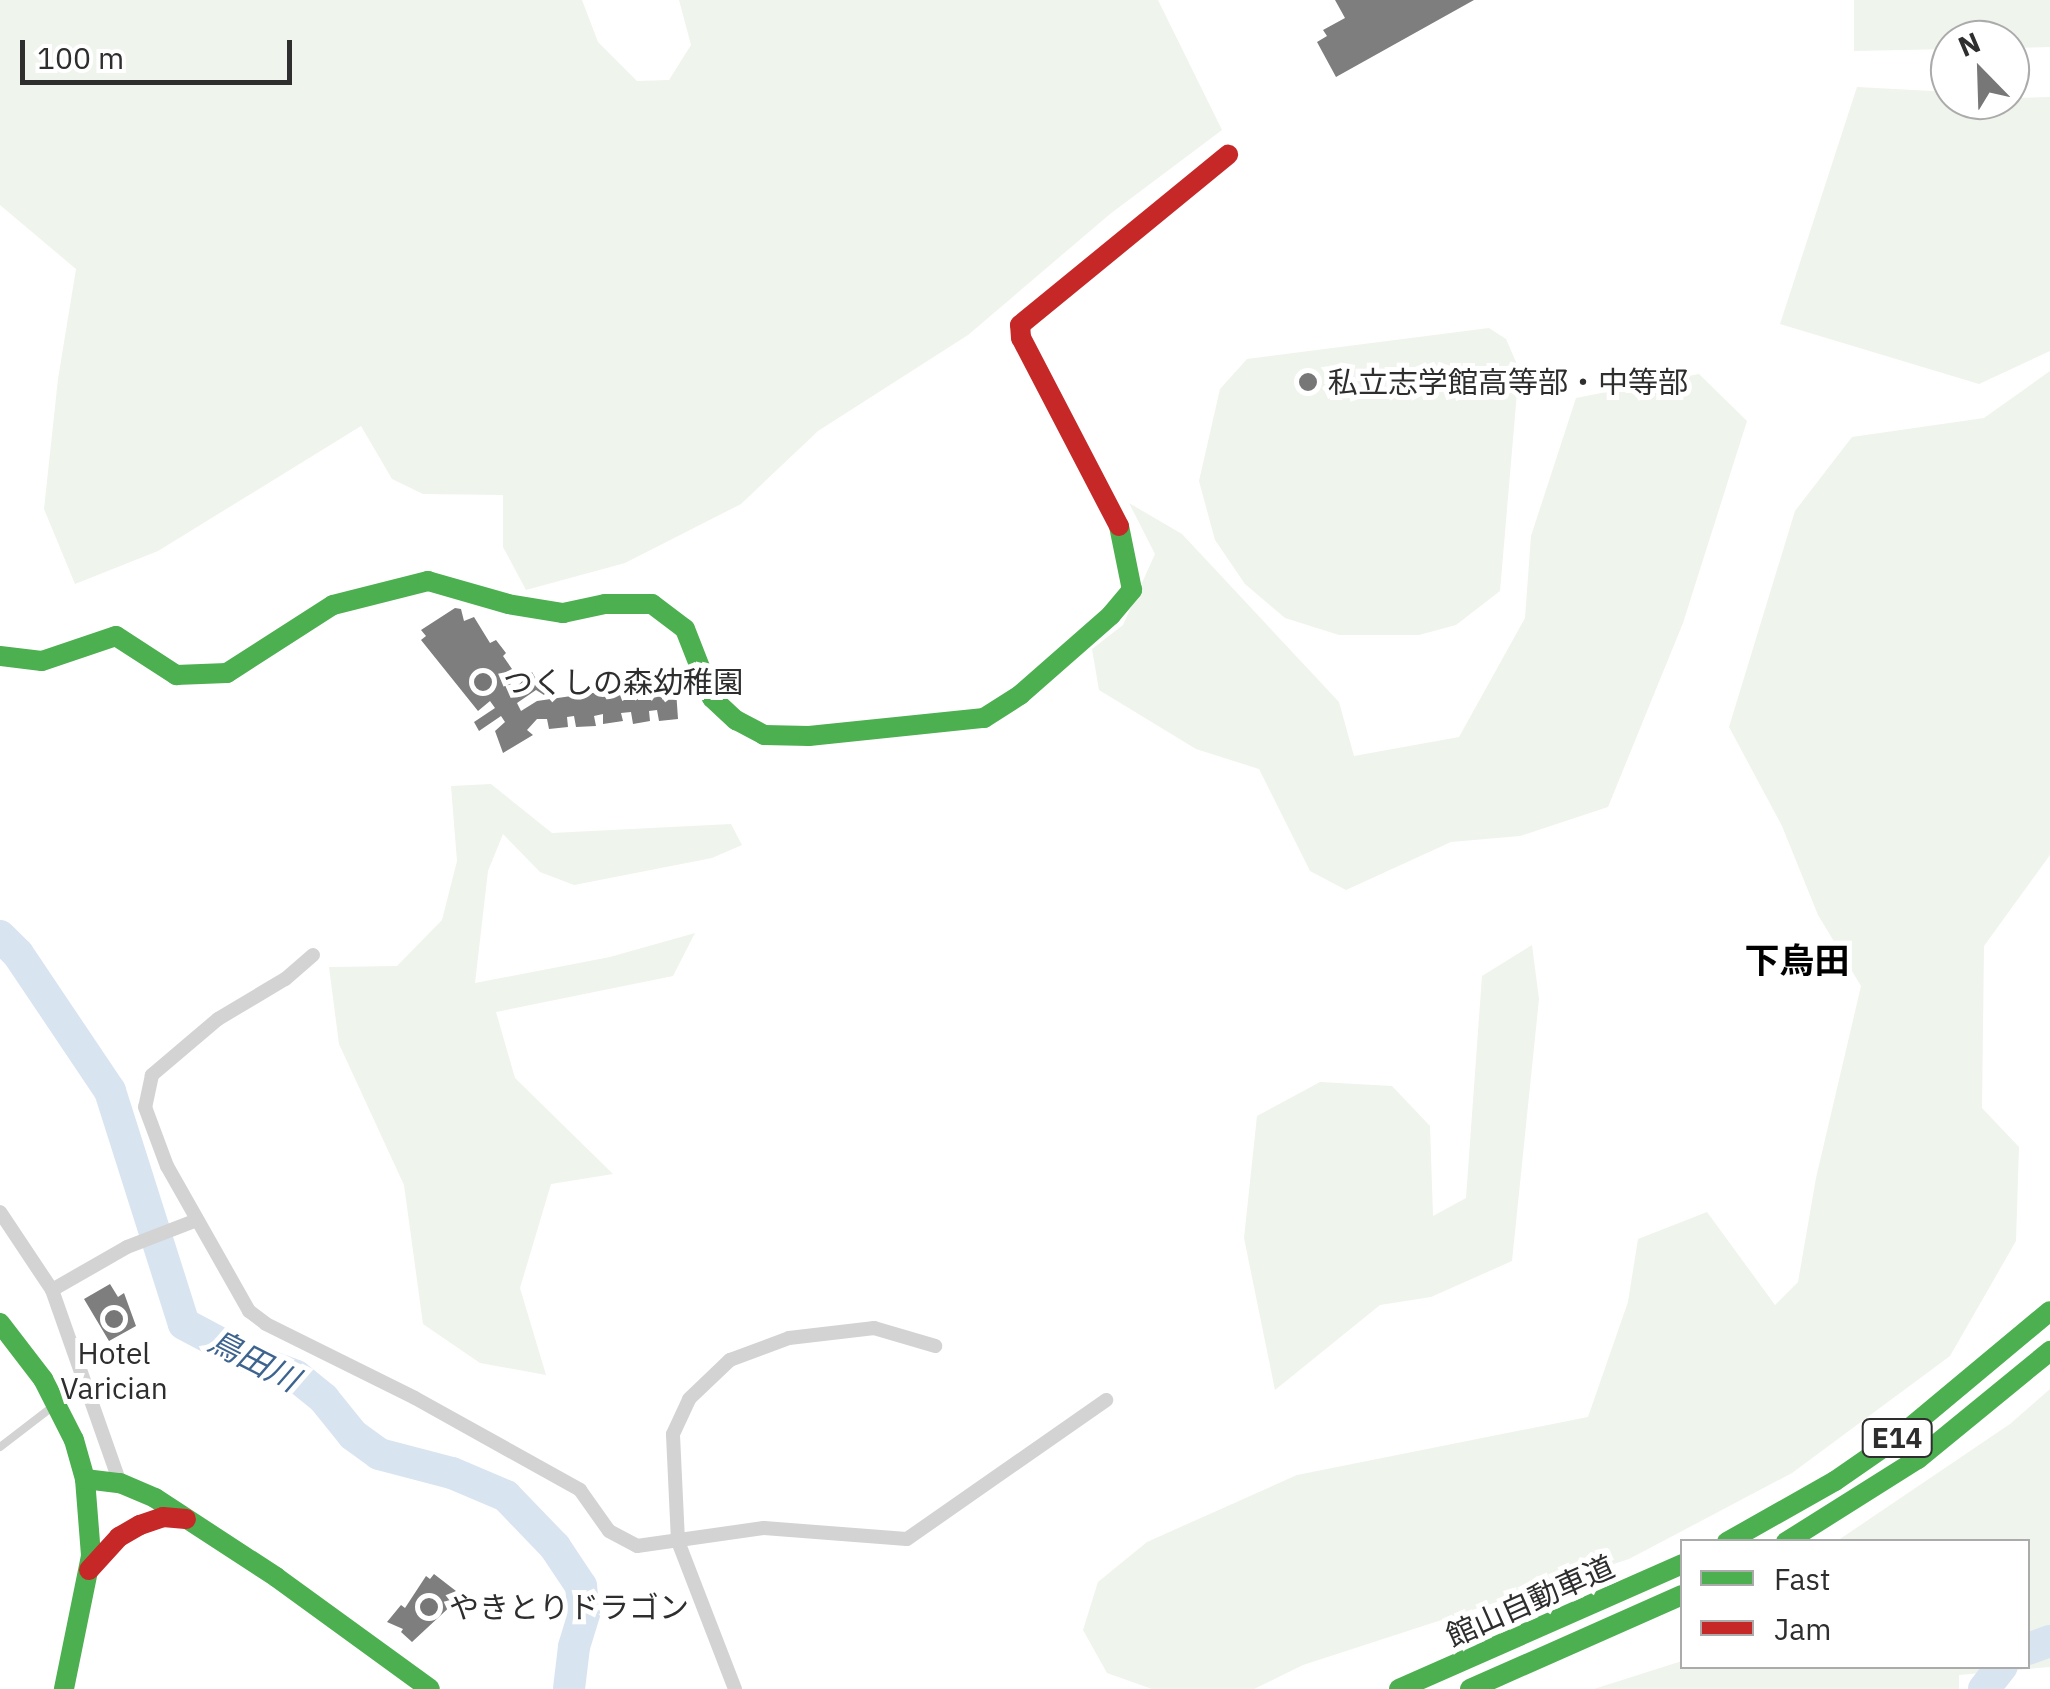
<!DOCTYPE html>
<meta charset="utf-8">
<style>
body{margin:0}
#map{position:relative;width:2050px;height:1689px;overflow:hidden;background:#fff;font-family:"IBM Plex Sans","Noto Sans JP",sans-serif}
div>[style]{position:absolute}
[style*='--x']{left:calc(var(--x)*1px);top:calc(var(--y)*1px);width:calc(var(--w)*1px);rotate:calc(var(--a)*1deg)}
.green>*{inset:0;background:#eff4ec}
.river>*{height:32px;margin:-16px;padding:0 16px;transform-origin:16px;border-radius:16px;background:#d9e4f1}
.building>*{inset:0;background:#7e7e7e}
.lane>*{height:8px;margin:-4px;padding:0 4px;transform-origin:4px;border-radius:4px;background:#d3d3d3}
.street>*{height:14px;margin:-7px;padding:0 7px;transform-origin:7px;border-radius:7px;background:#d3d3d3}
.fast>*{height:20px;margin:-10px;padding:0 10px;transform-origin:10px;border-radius:10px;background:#4caf50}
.jam>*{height:20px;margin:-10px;padding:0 10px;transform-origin:10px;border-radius:10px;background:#c62828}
.dots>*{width:28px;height:28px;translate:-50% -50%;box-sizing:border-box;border:5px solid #fff;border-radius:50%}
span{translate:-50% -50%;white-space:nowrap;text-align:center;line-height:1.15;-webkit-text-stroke:10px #fff;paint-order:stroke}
.shield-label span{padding:2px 8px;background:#fff;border:2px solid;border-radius:8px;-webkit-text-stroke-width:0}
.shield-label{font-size:28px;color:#2e2e2e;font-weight:700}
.poi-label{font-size:30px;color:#2e2e2e}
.left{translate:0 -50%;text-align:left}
.street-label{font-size:30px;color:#2e2e2e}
.water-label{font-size:32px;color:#3d638f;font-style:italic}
.quarter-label{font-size:35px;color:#000;font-weight:700}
.legend{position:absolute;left:1680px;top:1539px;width:350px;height:130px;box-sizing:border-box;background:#fff;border:2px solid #ababab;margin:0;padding:12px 18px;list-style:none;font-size:30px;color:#2e2e2e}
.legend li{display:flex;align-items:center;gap:20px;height:50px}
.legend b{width:50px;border:2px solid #ababab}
.north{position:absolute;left:1930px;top:20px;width:100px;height:100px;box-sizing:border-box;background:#fff;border:2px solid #ababab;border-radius:50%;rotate:337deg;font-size:28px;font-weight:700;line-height:40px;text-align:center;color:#2e2e2e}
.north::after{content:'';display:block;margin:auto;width:35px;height:45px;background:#777;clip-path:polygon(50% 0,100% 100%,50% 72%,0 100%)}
.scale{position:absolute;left:20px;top:40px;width:272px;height:45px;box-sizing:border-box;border:5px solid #2e2e2e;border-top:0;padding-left:12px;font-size:30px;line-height:35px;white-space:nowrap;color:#2e2e2e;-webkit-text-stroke:8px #fff;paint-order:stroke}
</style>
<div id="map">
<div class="green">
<i style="clip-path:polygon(0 0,582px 0,598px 42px,637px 81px,669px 80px,691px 45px,679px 0,1158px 0,1222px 130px,1110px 214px,968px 335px,818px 431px,741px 504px,625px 563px,526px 590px,503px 547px,503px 495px,423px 494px,392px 479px,361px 426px,158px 551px,75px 584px,44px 509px,58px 379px,76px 269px,0 205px)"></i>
<i style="clip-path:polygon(1854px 0,2050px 0,2050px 47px,2010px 48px,2010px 40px,1950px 40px,1950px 49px,1854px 51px)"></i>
<i style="clip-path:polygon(1857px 87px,1950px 92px,1950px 100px,2050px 97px,2050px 351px,1979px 384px,1780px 324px)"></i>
<i style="clip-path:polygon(1489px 328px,1506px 339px,1519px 369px,1500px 591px,1456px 625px,1419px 635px,1339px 635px,1285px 618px,1245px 584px,1215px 540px,1199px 481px,1220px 389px,1247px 359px)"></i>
<i style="clip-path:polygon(2050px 371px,2050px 855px,1984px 946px,1982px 1108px,2019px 1147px,2016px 1241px,1950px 1356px,1792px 1473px,1629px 1559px,1303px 1665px,1254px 1689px,1152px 1689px,1107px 1673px,1083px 1630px,1098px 1582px,1147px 1542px,1297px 1475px,1588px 1417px,1628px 1302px,1638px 1239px,1707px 1212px,1775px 1305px,1798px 1282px,1816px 1178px,1861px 986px,1818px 915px,1782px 826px,1729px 727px,1795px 511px,1852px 437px,1984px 418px)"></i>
<i style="clip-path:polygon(1699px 374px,1747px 421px,1683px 623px,1608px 807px,1520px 836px,1451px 842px,1346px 890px,1310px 871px,1259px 769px,1196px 749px,1099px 690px,1092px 649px,1123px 625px,1155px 554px,1129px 503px,1182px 534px,1339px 702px,1354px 756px,1459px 737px,1525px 618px,1531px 536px,1576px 398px)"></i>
<i style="clip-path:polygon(491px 784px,552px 833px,731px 824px,742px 845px,712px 858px,574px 885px,540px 872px,503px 834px,488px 871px,475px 983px,610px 957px,695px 933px,673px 976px,496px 1012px,515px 1078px,613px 1174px,551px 1184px,520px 1288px,546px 1375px,480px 1363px,423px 1324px,404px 1185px,339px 1044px,329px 967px,397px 966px,442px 920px,457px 861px,451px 786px)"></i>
<i style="clip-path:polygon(1532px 945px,1539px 999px,1512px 1261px,1431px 1297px,1380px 1305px,1275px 1390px,1244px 1238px,1257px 1116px,1320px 1082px,1392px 1086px,1430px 1126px,1433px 1216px,1466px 1198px,1482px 976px)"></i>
<i style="clip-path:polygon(2050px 1389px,2050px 1667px,1959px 1675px,1959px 1689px,1594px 1689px,1682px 1661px,1682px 1666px,2028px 1666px,2028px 1542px,1837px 1541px,2010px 1424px)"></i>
</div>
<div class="river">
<i style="--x:0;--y:936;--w:25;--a:45"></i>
<i style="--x:18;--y:954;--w:165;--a:56.1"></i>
<i style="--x:110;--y:1091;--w:244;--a:72.4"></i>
<i style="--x:184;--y:1324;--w:70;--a:28"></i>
<i style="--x:246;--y:1357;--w:53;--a:20.8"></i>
<i style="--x:296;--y:1376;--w:36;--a:39"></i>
<i style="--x:324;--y:1399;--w:46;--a:51.1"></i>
<i style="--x:353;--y:1435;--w:32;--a:36"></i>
<i style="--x:379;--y:1454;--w:75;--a:14.6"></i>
<i style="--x:452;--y:1473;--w:59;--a:23.1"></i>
<i style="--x:506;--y:1496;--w:71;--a:46.1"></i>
<i style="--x:555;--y:1547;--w:47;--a:56.3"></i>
<i style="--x:581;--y:1586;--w:28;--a:84"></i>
<i style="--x:584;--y:1614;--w:34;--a:107"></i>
<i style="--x:574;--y:1647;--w:42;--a:96.8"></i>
<i style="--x:2028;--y:1649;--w:23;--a:-20"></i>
<i style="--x:1984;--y:1689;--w:29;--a:-52"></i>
</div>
<div class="building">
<i style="clip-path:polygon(1335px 0,1474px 0,1336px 77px,1317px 42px,1327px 36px,1323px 30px,1345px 18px)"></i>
<i style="clip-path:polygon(455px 608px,461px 609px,464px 621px,474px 617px,490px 643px,496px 640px,506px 653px,503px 656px,512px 669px,502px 674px,511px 684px,506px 687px,511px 692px,532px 672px,540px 686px,548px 689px,544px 695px,536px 690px,517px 703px,521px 711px,537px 701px,599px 692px,602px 697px,634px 694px,646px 681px,666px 679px,667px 691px,676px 690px,678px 719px,659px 721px,657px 710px,649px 711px,650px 721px,633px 724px,631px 712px,621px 713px,623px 721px,603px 724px,603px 714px,594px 716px,596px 726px,576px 727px,574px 716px,567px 717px,568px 727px,549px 729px,547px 719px,537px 719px,527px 730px,533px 735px,503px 753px,495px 731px,505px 722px,501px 716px,479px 731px,474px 722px,495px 708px,490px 701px,478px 711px,421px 640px,426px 636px,421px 630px)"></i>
<i style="clip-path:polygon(110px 1284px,118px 1297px,124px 1293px,136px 1326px,109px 1341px,84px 1299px)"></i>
<i style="clip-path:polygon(434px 1574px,456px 1591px,450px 1598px,455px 1602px,412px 1642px,401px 1632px,403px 1629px,387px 1622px,401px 1605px,405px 1608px,426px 1576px,430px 1579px)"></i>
</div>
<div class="lane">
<i style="--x:0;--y:1447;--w:71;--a:-37.5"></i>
</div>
<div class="street">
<i style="--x:313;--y:955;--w:37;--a:139"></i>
<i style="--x:285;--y:979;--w:78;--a:149.2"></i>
<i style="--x:218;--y:1019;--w:87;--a:139.7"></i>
<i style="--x:152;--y:1075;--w:33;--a:102"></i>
<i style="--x:145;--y:1107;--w:63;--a:69.6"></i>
<i style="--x:167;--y:1166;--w:167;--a:60.5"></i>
<i style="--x:249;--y:1311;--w:21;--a:37"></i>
<i style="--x:266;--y:1324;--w:166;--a:26.4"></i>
<i style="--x:415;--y:1398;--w:189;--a:29.1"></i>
<i style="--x:580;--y:1490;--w:50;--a:54.7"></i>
<i style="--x:609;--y:1531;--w:32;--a:28"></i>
<i style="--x:637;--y:1546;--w:128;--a:-8.1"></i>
<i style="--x:764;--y:1528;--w:143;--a:4.4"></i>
<i style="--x:907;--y:1539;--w:243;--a:-34.9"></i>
<i style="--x:0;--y:1212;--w:94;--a:56.3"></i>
<i style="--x:120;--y:1483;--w:205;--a:-109.4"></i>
<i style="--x:52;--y:1290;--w:86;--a:-29.8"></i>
<i style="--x:127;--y:1247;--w:75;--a:-21.1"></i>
<i style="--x:735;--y:1689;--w:159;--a:-111.1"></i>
<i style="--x:678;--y:1541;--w:107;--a:-92.7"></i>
<i style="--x:673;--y:1434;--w:38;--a:-65"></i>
<i style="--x:689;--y:1399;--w:57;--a:-43.6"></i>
<i style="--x:730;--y:1360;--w:63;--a:-20.4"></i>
<i style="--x:789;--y:1338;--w:86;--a:-6.7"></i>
<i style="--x:874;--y:1328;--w:64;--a:16.4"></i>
</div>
<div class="fast">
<i style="--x:0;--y:656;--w:42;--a:6.8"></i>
<i style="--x:42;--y:661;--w:78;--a:-18.7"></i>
<i style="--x:116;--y:636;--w:72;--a:33"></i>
<i style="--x:176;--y:675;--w:51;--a:-2.2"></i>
<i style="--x:227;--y:673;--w:126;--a:-32.7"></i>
<i style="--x:333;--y:605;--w:98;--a:-14.2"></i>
<i style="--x:428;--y:581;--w:83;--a:16"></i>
<i style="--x:508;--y:604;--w:56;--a:9.3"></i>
<i style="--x:563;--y:613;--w:43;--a:-12.1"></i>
<i style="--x:605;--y:604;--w:47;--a:0"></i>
<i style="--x:652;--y:604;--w:41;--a:37.1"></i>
<i style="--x:685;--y:629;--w:74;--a:68.6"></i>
<i style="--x:712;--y:698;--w:33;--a:43"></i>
<i style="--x:736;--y:720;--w:32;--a:28"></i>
<i style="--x:764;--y:735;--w:45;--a:1.3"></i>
<i style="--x:809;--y:736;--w:176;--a:-5.9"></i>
<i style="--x:984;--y:718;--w:43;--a:-32.6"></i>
<i style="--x:1020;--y:695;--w:121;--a:-41.3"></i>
<i style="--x:1111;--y:615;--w:33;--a:-50"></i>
<i style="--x:1132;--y:590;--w:65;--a:-101.5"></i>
<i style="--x:0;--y:1323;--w:71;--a:52.5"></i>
<i style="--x:43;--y:1379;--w:68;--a:63.1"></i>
<i style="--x:74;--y:1440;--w:41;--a:74.2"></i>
<i style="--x:85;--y:1479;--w:77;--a:85.5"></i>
<i style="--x:91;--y:1556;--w:136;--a:101.5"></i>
<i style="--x:85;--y:1479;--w:35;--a:7"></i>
<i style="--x:120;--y:1483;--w:38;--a:23"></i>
<i style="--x:155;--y:1498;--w:145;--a:33.1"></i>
<i style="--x:276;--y:1577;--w:190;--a:36"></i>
<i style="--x:1727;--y:1542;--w:124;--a:-29.5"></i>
<i style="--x:1835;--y:1481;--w:79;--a:-34.7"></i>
<i style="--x:1900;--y:1436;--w:195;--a:-39.8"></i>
<i style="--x:1786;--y:1542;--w:156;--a:-32.2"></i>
<i style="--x:1918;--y:1459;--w:171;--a:-39.3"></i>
<i style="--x:1399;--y:1689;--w:309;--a:-23.8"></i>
<i style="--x:1470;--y:1689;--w:232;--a:-23.9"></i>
</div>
<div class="jam">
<i style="--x:1119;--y:526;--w:212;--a:-117.5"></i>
<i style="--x:1021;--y:338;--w:13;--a:-94"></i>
<i style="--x:1020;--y:325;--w:269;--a:-39.3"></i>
<i style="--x:89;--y:1570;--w:45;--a:-47.7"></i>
<i style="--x:119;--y:1537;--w:24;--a:-30"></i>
<i style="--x:140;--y:1525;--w:24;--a:-19"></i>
<i style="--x:163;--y:1517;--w:23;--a:5"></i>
</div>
<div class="dots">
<i style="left:1308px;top:382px;background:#777"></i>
<i style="left:483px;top:682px;background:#777"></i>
<i style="left:114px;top:1319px;background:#777"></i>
<i style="left:429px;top:1607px;background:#777"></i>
</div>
<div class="shield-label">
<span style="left:1897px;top:1438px">E14</span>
</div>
<div class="poi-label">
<span class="left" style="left:1328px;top:382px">私立志学館高等部・中等部</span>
<span class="left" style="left:503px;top:682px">つくしの森幼稚園</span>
<span style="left:114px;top:1370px">Hotel<br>Varician</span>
<span class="left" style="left:449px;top:1607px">やきとりドラゴン</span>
</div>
<div class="street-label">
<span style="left:1530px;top:1601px;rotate:-24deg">館山自動車道</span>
</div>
<div class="water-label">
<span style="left:254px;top:1360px;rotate:27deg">鳥田川</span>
</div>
<div class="quarter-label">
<span style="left:1797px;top:960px">下烏田</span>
</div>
<ul class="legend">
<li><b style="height:12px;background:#4caf50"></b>Fast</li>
<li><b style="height:12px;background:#c62828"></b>Jam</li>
</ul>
<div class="north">N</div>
<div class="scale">100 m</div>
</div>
